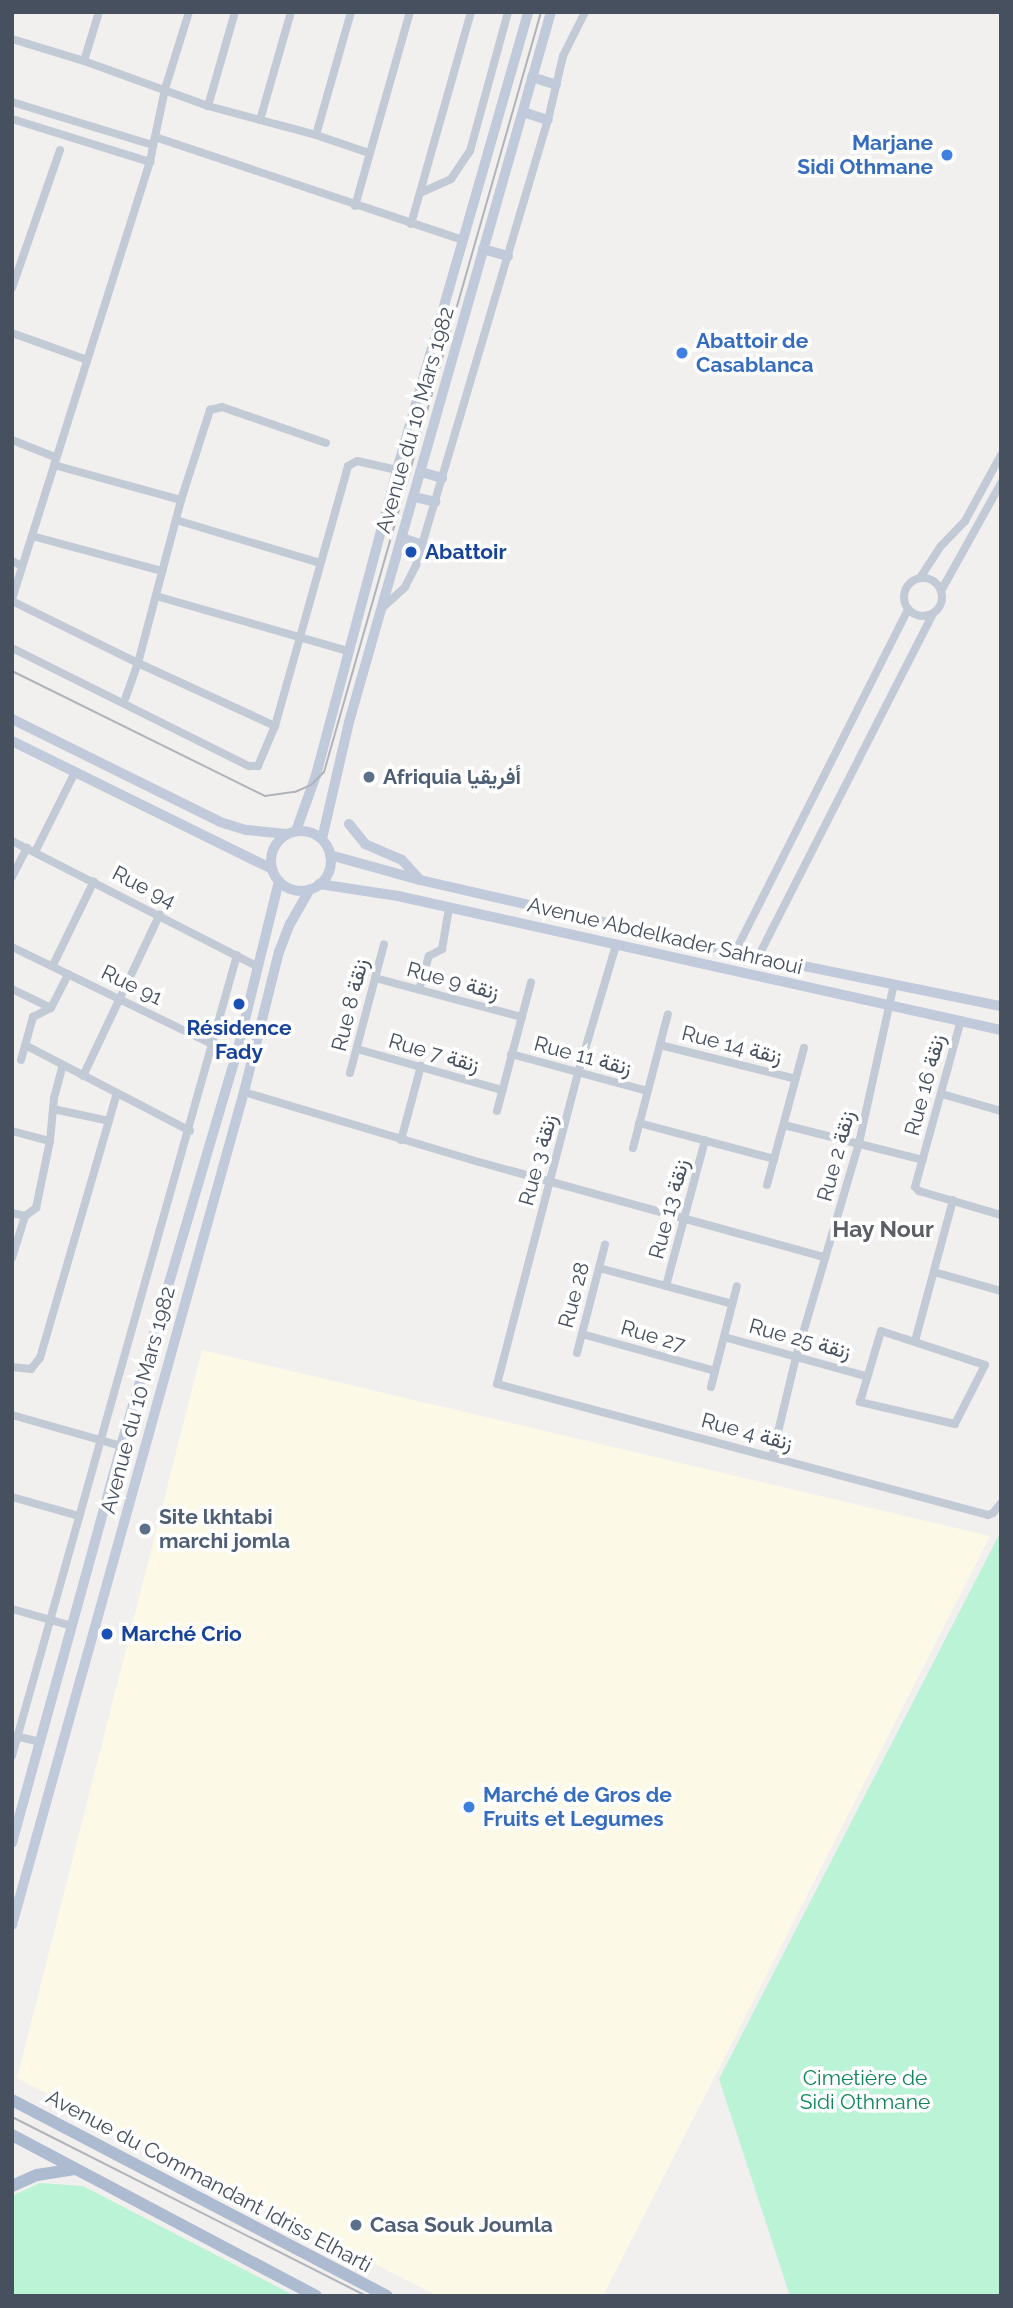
<!DOCTYPE html>
<meta charset="utf-8">
<style>
body{margin:0}
#map{position:relative;width:1013px;height:2308px;overflow:hidden;background:#f2efef;font-family:Raleway,Vazirmatn,sans-serif}
div>[style]{position:absolute}
[style*='--x']{left:calc(var(--x)*1px);top:calc(var(--y)*1px);width:calc(var(--w)*1px);rotate:calc(var(--a)*1deg)}
.commercial>*{inset:0;background:#fdf9e7}
.green>*{inset:0;background:#baf3d6}
.minor>*{height:8px;margin:-4px;padding:0 4px;transform-origin:4px;border-radius:4px;background:#c1cad5}
.minor>.ring{margin:-4px;padding:0;box-sizing:content-box;background:none;border:8px solid #c1cad5;border-radius:50%}
.secondary>*{height:10px;margin:-5px;padding:0 5px;transform-origin:5px;border-radius:5px;background:#c0cada}
.secondary>.ring{margin:-5px;padding:0;box-sizing:content-box;background:none;border:10px solid #c0cada;border-radius:50%}
.primary>*{height:12px;margin:-6px;padding:0 6px;transform-origin:6px;border-radius:6px;background:#adbbd0}
.tram>*{height:2px;margin:-1px;padding:0 1px;transform-origin:1px;border-radius:1px;background:#b1b3ba}
.dots>*{width:19px;height:19px;translate:-50% -50%;box-sizing:border-box;border:4px solid #fff;border-radius:50%}
span{translate:-50% -50%;white-space:nowrap;text-align:center;line-height:1.15;-webkit-text-stroke:7px #fff;paint-order:stroke}
.shop-label{font-size:21px;color:#366cbe;font-weight:700}
.right{translate:-100% -50%;text-align:right}
.left{translate:0 -50%;text-align:left}
.street-label{font-size:21px;color:#46505e}
.transit-label{font-size:21px;color:#164399;font-weight:700}
.service-label{font-size:21px;color:#4e5e75;font-weight:700}
.park-label{font-size:21px;color:#108657}
.neighbourhood-label{font-size:23px;color:#5b5e65;font-weight:700}
.frame{position:absolute;inset:0;border:14px solid #46505e;pointer-events:none}
</style>
<div id="map">
<div class="commercial">
<i style="clip-path:polygon(202px 1350px,990px 1536px,603px 2296px,437px 2296px,17px 2078px)"></i>
</div>
<div class="green">
<i style="clip-path:polygon(1001px 1531px,1001px 2296px,790px 2296px,719px 2079px)"></i>
<i style="clip-path:polygon(40px 2183px,83px 2186px,295px 2296px,12px 2296px,12px 2196px)"></i>
</div>
<div class="minor">
<i style="--x:12;--y:39;--w:75;--a:17"></i>
<i style="--x:84;--y:61;--w:132;--a:19.9"></i>
<i style="--x:208;--y:106;--w:112;--a:15"></i>
<i style="--x:316;--y:135;--w:56;--a:18.8"></i>
<i style="--x:84;--y:61;--w:51;--a:-73"></i>
<i style="--x:12;--y:102;--w:147;--a:17"></i>
<i style="--x:208;--y:106;--w:98;--a:-74"></i>
<i style="--x:12;--y:119;--w:145;--a:17.3"></i>
<i style="--x:260;--y:120;--w:112;--a:-74"></i>
<i style="--x:316;--y:135;--w:128;--a:-74.1"></i>
<i style="--x:155;--y:137;--w:49;--a:-78.2"></i>
<i style="--x:165;--y:89;--w:81;--a:-72.7"></i>
<i style="--x:420;--y:193;--w:34;--a:-24"></i>
<i style="--x:451;--y:179;--w:34;--a:-56"></i>
<i style="--x:470;--y:151;--w:144;--a:-74.7"></i>
<i style="--x:355;--y:206;--w:202;--a:-74.2"></i>
<i style="--x:411;--y:224;--w:220;--a:-74.2"></i>
<i style="--x:12;--y:288;--w:146;--a:-70.8"></i>
<i style="--x:12;--y:333;--w:80;--a:19.8"></i>
<i style="--x:12;--y:440;--w:46;--a:21.6"></i>
<i style="--x:54;--y:465;--w:132;--a:15.4"></i>
<i style="--x:176;--y:520;--w:150;--a:16.6"></i>
<i style="--x:32;--y:536;--w:135;--a:15.1"></i>
<i style="--x:12;--y:561;--w:11;--a:27"></i>
<i class="ring" style="left:904px;top:578px;width:30px;height:30px"></i>
<i style="--x:920;--y:578;--w:38;--a:-57"></i>
<i style="--x:941;--y:546;--w:35;--a:-46"></i>
<i style="--x:965;--y:521;--w:75;--a:-61.4"></i>
<i style="--x:941;--y:591;--w:124;--a:-60.9"></i>
<i style="--x:156;--y:596;--w:200;--a:16"></i>
<i style="--x:12;--y:599;--w:458;--a:-72.5"></i>
<i style="--x:150;--y:162;--w:25;--a:-79"></i>
<i style="--x:155;--y:137;--w:325;--a:18.5"></i>
<i style="--x:12;--y:601;--w:140;--a:26.2"></i>
<i style="--x:138;--y:663;--w:151;--a:24.7"></i>
<i style="--x:382;--y:608;--w:31;--a:-42"></i>
<i style="--x:405;--y:587;--w:25;--a:-63"></i>
<i style="--x:416;--y:565;--w:464;--a:-73.5"></i>
<i style="--x:548;--y:120;--w:66;--a:-76.8"></i>
<i style="--x:563;--y:56;--w:49;--a:-63.4"></i>
<i style="--x:12;--y:648;--w:265;--a:26.5"></i>
<i style="--x:249;--y:766;--w:9;--a:0"></i>
<i style="--x:258;--y:766;--w:43;--a:-67"></i>
<i style="--x:275;--y:726;--w:270;--a:-74.3"></i>
<i style="--x:348;--y:466;--w:10;--a:-29"></i>
<i style="--x:357;--y:461;--w:41;--a:12.7"></i>
<i style="--x:124;--y:702;--w:41;--a:-70.3"></i>
<i style="--x:138;--y:663;--w:169;--a:-75.2"></i>
<i style="--x:181;--y:500;--w:95;--a:-72.1"></i>
<i style="--x:210;--y:410;--w:12;--a:-14"></i>
<i style="--x:222;--y:407;--w:110;--a:19.1"></i>
<i style="--x:12;--y:841;--w:276;--a:27.1"></i>
<i style="--x:35;--y:852;--w:89;--a:-63.4"></i>
<i style="--x:12;--y:877;--w:33;--a:-63"></i>
<i style="--x:616;--y:945;--w:134;--a:106.5"></i>
<i style="--x:578;--y:1073;--w:321;--a:104.6"></i>
<i style="--x:497;--y:1384;--w:508;--a:14.94"></i>
<i style="--x:988;--y:1515;--w:5;--a:-22"></i>
<i style="--x:993;--y:1513;--w:13;--a:-51"></i>
<i style="--x:12;--y:947;--w:249;--a:25.9"></i>
<i style="--x:735;--y:952;--w:384;--a:-63.2"></i>
<i style="--x:758;--y:957;--w:384;--a:-63"></i>
<i style="--x:53;--y:965;--w:93;--a:-64"></i>
<i style="--x:375;--y:978;--w:152;--a:14.9"></i>
<i style="--x:12;--y:989;--w:43;--a:26"></i>
<i style="--x:419;--y:990;--w:35;--a:-74"></i>
<i style="--x:429;--y:956;--w:15;--a:-28"></i>
<i style="--x:442;--y:949;--w:42;--a:-80.3"></i>
<i style="--x:961;--y:1020;--w:173;--a:105.4"></i>
<i style="--x:915;--y:1187;--w:6;--a:45"></i>
<i style="--x:919;--y:1191;--w:85;--a:16.3"></i>
<i style="--x:25;--y:1045;--w:186;--a:27.5"></i>
<i style="--x:660;--y:1045;--w:140;--a:14"></i>
<i style="--x:357;--y:1049;--w:151;--a:15.8"></i>
<i style="--x:511;--y:1054;--w:141;--a:15.2"></i>
<i style="--x:21;--y:1060;--w:45;--a:-74.4"></i>
<i style="--x:33;--y:1017;--w:20;--a:-27"></i>
<i style="--x:51;--y:1008;--w:38;--a:-63"></i>
<i style="--x:350;--y:1073;--w:133;--a:-75.2"></i>
<i style="--x:83;--y:1076;--w:179;--a:-64.6"></i>
<i style="--x:244;--y:1092;--w:245;--a:16.6"></i>
<i style="--x:479;--y:1162;--w:359;--a:15.4"></i>
<i style="--x:942;--y:1094;--w:61;--a:16.1"></i>
<i style="--x:53;--y:1109;--w:57;--a:12.1"></i>
<i style="--x:497;--y:1111;--w:133;--a:-75.2"></i>
<i style="--x:639;--y:1123;--w:140;--a:14.9"></i>
<i style="--x:784;--y:1125;--w:143;--a:14.1"></i>
<i style="--x:12;--y:1131;--w:39;--a:15"></i>
<i style="--x:401;--y:1140;--w:77;--a:-74.9"></i>
<i style="--x:633;--y:1148;--w:138;--a:-75.4"></i>
<i style="--x:767;--y:1185;--w:142;--a:-74.9"></i>
<i style="--x:12;--y:1213;--w:13;--a:13"></i>
<i style="--x:25;--y:1216;--w:14;--a:-36"></i>
<i style="--x:36;--y:1208;--w:68;--a:-78.2"></i>
<i style="--x:50;--y:1141;--w:43;--a:-84.7"></i>
<i style="--x:54;--y:1098;--w:34;--a:-75"></i>
<i style="--x:12;--y:1258;--w:44;--a:-72.8"></i>
<i style="--x:599;--y:1268;--w:138;--a:15.1"></i>
<i style="--x:934;--y:1272;--w:70;--a:15.8"></i>
<i style="--x:666;--y:1286;--w:151;--a:-75"></i>
<i style="--x:881;--y:1331;--w:109;--a:18.1"></i>
<i style="--x:985;--y:1365;--w:66;--a:117"></i>
<i style="--x:955;--y:1424;--w:98;--a:-167"></i>
<i style="--x:860;--y:1402;--w:74;--a:-73.5"></i>
<i style="--x:582;--y:1334;--w:138;--a:15.5"></i>
<i style="--x:724;--y:1337;--w:147;--a:15.4"></i>
<i style="--x:915;--y:1341;--w:146;--a:-74.9"></i>
<i style="--x:577;--y:1353;--w:112;--a:-75.5"></i>
<i style="--x:12;--y:1367;--w:19;--a:6"></i>
<i style="--x:31;--y:1369;--w:14;--a:-51"></i>
<i style="--x:40;--y:1358;--w:276;--a:-73.8"></i>
<i style="--x:711;--y:1387;--w:104;--a:-75.6"></i>
<i style="--x:12;--y:1415;--w:113;--a:15.9"></i>
<i style="--x:772;--y:1457;--w:103;--a:-76.5"></i>
<i style="--x:796;--y:1357;--w:223;--a:-73.6"></i>
<i style="--x:859;--y:1143;--w:163;--a:-77.6"></i>
<i style="--x:12;--y:1497;--w:70;--a:15.8"></i>
<i style="--x:12;--y:1609;--w:62;--a:15.8"></i>
<i style="--x:15;--y:1736;--w:26;--a:13"></i>
<i style="--x:12;--y:1756;--w:832;--a:-74.31"></i>
</div>
<div class="secondary">
<i style="--x:532;--y:77;--w:25;--a:18"></i>
<i style="--x:523;--y:112;--w:26;--a:18"></i>
<i style="--x:483;--y:249;--w:26;--a:16"></i>
<i style="--x:421;--y:472;--w:22;--a:16"></i>
<i style="--x:414;--y:497;--w:22;--a:13"></i>
<i style="--x:402;--y:538;--w:21;--a:19"></i>
<i style="--x:12;--y:719;--w:232;--a:26.3"></i>
<i style="--x:220;--y:822;--w:28;--a:17"></i>
<i style="--x:247;--y:830;--w:40;--a:5.7"></i>
<i style="--x:12;--y:741;--w:290;--a:26.2"></i>
<i style="--x:349;--y:824;--w:26;--a:51"></i>
<i style="--x:365;--y:844;--w:40;--a:23.4"></i>
<i style="--x:402;--y:860;--w:27;--a:48"></i>
<i style="--x:296;--y:831;--w:59;--a:-70.3"></i>
<i style="--x:316;--y:775;--w:316;--a:-75.1"></i>
<i style="--x:397;--y:470;--w:476;--a:-74"></i>
<i class="ring" style="left:271px;top:831px;width:50px;height:50px"></i>
<i style="--x:322;--y:839;--w:120;--a:-77"></i>
<i style="--x:349;--y:722;--w:738;--a:-74.12"></i>
<i style="--x:330;--y:855;--w:93;--a:15.5"></i>
<i style="--x:420;--y:880;--w:323;--a:12.9"></i>
<i style="--x:735;--y:952;--w:271;--a:11.5"></i>
<i style="--x:319;--y:884;--w:80;--a:8.6"></i>
<i style="--x:398;--y:896;--w:618;--a:12.53"></i>
<i style="--x:12;--y:1843;--w:412;--a:-74.6"></i>
<i style="--x:121;--y:1446;--w:407;--a:-73.6"></i>
<i style="--x:236;--y:1056;--w:180;--a:-76.2"></i>
<i style="--x:12;--y:1925;--w:865;--a:-74.44"></i>
<i style="--x:244;--y:1092;--w:144;--a:-76"></i>
<i style="--x:279;--y:952;--w:30;--a:-69"></i>
<i style="--x:290;--y:924;--w:40;--a:-60.3"></i>
</div>
<div class="primary">
<i style="--x:12;--y:2100;--w:423;--a:27.6"></i>
<i style="--x:12;--y:2135;--w:344;--a:27.9"></i>
<i style="--x:12;--y:2186;--w:27;--a:-24"></i>
<i style="--x:37;--y:2175;--w:38;--a:-9"></i>
</div>
<div class="tram">
<i style="--x:12;--y:671;--w:282;--a:26.3"></i>
<i style="--x:265;--y:796;--w:30;--a:-8"></i>
<i style="--x:295;--y:792;--w:17;--a:-24"></i>
<i style="--x:311;--y:785;--w:18;--a:-45"></i>
<i style="--x:324;--y:772;--w:790;--a:-74.06"></i>
<i style="--x:12;--y:2117;--w:397;--a:26.8"></i>
</div>
<div class="dots">
<i style="left:947px;top:155px;background:#3f7fe0"></i>
<i style="left:682px;top:353px;background:#3f7fe0"></i>
<i style="left:411px;top:552px;background:#1a4fb4"></i>
<i style="left:369px;top:777px;background:#5c6f8a"></i>
<i style="left:239px;top:1004px;background:#1a4fb4"></i>
<i style="left:145px;top:1529px;background:#5c6f8a"></i>
<i style="left:107px;top:1634px;background:#1a4fb4"></i>
<i style="left:469px;top:1807px;background:#3f7fe0"></i>
<i style="left:356px;top:2225px;background:#5c6f8a"></i>
</div>
<div class="shop-label">
<span class="right" style="left:933px;top:155px">Marjane<br>Sidi Othmane</span>
<span class="left" style="left:696px;top:353px">Abattoir de<br>Casablanca</span>
<span class="left" style="left:483px;top:1807px">Marché de Gros de<br>Fruits et Legumes</span>
</div>
<div class="street-label">
<span style="left:415px;top:420px;rotate:-74deg">Avenue du 10 Mars 1982</span>
<span style="left:144px;top:887px;rotate:27deg">Rue 94</span>
<span style="left:665px;top:936px;rotate:13deg">Avenue Abdelkader Sahraoui</span>
<span style="left:453px;top:981px;rotate:15deg">Rue 9 زنقة</span>
<span style="left:132px;top:985px;rotate:26deg">Rue 91</span>
<span style="left:350px;top:1005px;rotate:-76deg">Rue 8 زنقة</span>
<span style="left:732px;top:1045px;rotate:14deg">Rue 14 زنقة</span>
<span style="left:434px;top:1053px;rotate:16deg">Rue 7 زنقة</span>
<span style="left:583px;top:1056px;rotate:15deg">Rue 11 زنقة</span>
<span style="left:925px;top:1085px;rotate:-75deg">Rue 16 زنقة</span>
<span style="left:836px;top:1156px;rotate:-75deg">Rue 2 زنقة</span>
<span style="left:538px;top:1160px;rotate:-75deg">Rue 3 زنقة</span>
<span style="left:669px;top:1209px;rotate:-75deg">Rue 13 زنقة</span>
<span style="left:574px;top:1295px;rotate:-75deg">Rue 28</span>
<span style="left:653px;top:1336px;rotate:16deg">Rue 27</span>
<span style="left:800px;top:1339px;rotate:15deg">Rue 25 زنقة</span>
<span style="left:138px;top:1400px;rotate:-75deg">Avenue du 10 Mars 1982</span>
<span style="left:747px;top:1432px;rotate:15deg">Rue 4 زنقة</span>
<span style="left:209px;top:2181px;rotate:28deg">Avenue du Commandant Idriss Elharti</span>
</div>
<div class="transit-label">
<span class="left" style="left:425px;top:552px">Abattoir</span>
<span style="left:239px;top:1040px">Résidence<br>Fady</span>
<span class="left" style="left:121px;top:1634px">Marché Crio</span>
</div>
<div class="service-label">
<span class="left" style="left:383px;top:777px">Afriquia أفريقيا</span>
<span class="left" style="left:159px;top:1529px">Site lkhtabi<br>marchi jomla</span>
<span class="left" style="left:370px;top:2225px">Casa Souk Joumla</span>
</div>
<div class="park-label">
<span style="left:865px;top:2090px">Cimetière de<br>Sidi Othmane</span>
</div>
<div class="neighbourhood-label">
<span style="left:883px;top:1229px">Hay Nour</span>
</div>
<div class="frame"></div>
</div>
